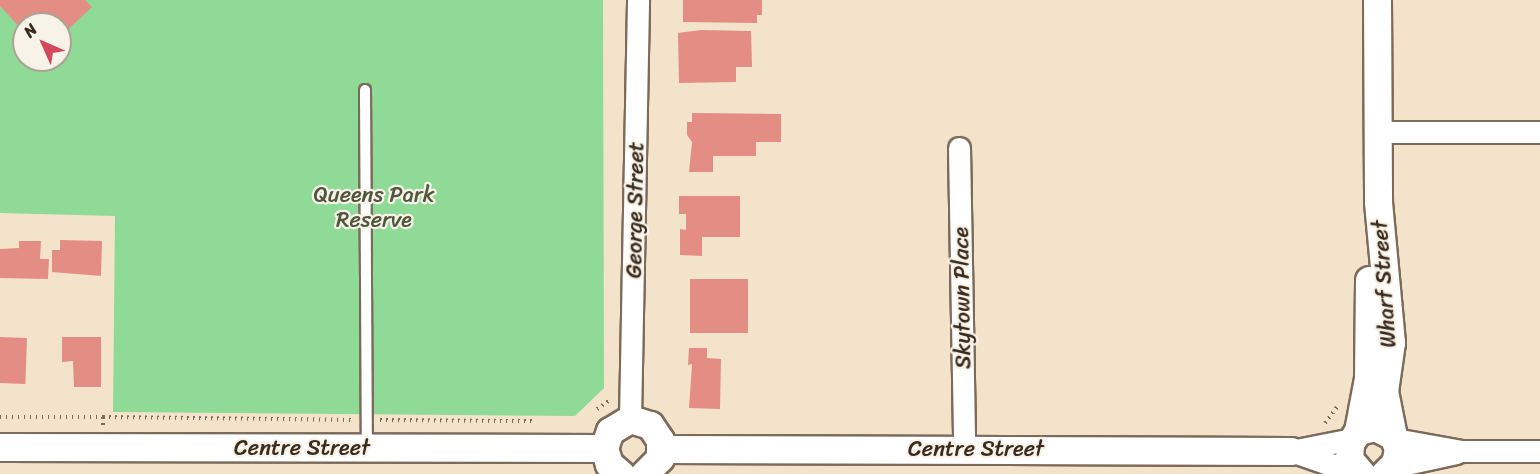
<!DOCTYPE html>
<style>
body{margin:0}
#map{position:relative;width:1540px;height:474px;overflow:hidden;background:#f4e3cb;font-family:Sriracha,sans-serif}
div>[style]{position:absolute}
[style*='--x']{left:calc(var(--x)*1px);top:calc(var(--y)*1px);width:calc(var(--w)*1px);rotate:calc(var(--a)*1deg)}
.green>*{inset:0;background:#8fda96}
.building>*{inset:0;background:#e38d84;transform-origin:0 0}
.path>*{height:4px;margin-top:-2px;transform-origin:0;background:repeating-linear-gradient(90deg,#7c6b5b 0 1.5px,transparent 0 6px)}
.roads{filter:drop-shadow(2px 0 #7c6b5b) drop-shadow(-2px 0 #7c6b5b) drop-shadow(0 2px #7c6b5b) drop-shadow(0 -2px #7c6b5b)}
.service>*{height:10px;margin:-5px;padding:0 5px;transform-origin:5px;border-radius:5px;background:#fff}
.minor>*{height:21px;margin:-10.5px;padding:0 10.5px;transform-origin:10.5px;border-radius:10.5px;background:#fff}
.tertiary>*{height:27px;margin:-13.5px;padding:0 13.5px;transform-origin:13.5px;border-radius:13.5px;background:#fff}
span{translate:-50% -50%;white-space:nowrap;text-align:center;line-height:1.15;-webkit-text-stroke:4.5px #f7f3e8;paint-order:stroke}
.park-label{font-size:22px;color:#50563c}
.street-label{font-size:22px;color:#3b2a1e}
.north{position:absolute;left:12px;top:12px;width:60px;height:60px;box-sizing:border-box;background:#f7f3e8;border:2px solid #aca397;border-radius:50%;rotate:315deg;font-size:16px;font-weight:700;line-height:24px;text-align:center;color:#3b2a1e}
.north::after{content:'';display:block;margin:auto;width:21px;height:27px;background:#d1495b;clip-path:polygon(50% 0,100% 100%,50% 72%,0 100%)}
</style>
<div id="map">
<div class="green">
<i style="clip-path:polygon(evenodd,0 0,603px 0,604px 388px,575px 416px,113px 412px,115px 216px,0 213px,0 0,24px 24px,60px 24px,60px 60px,24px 60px,24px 24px)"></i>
</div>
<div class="building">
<i style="clip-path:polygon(0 0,85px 0,92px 7px,60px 37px,60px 24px,24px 24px,24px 32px,0 6px)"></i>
<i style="clip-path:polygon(683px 0,762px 0,762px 15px,757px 15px,757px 23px,683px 22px)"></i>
<i style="clip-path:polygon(701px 30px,751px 31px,752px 67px,736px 67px,736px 82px,679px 83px,678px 33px)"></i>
<i style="clip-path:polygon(692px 113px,781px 114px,781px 142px,756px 142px,756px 156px,713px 156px,713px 172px,689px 172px,692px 142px,687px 135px,687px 122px,692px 122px)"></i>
<i style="clip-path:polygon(679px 196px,740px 196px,740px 237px,702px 237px,702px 256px,680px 255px,680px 229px,686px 230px,686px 214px,679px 214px)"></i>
<i style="clip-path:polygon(60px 240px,102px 241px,101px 276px,52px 272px,52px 250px,60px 250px)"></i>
<i style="clip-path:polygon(19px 241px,41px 241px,40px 259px,49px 259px,48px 279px,0 278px,0 249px,19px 248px)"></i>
<i style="left:690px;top:279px;width:58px;height:54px"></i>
<i style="left:0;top:337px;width:27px;height:46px;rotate:2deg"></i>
<i style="clip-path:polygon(62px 337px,101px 337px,101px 387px,74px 387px,73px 361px,62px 362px)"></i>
<i style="clip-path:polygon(689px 348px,707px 348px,707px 358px,721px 359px,720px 409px,689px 408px,692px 364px,688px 365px)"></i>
</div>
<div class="path">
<i style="--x:597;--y:409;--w:16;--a:-35"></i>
<i style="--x:0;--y:417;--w:103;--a:0"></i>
<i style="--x:103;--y:417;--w:8;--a:90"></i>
<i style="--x:103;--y:417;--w:249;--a:0.7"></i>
<i style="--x:380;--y:420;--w:155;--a:0.4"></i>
<i style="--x:1325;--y:423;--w:21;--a:-53"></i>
</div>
<div class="roads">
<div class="service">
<i style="--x:365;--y:90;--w:357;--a:89.7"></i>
</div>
<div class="minor">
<i style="--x:1378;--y:132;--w:162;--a:0"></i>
<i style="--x:959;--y:148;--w:300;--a:89"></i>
<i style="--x:630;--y:419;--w:419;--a:-88.9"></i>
<i style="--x:1395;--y:439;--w:68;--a:10.2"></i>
<i style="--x:1462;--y:451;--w:78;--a:0"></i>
<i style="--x:1291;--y:451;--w:36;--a:19"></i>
<i style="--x:1325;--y:463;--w:29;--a:10"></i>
<i style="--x:1291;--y:451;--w:62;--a:-11.1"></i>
<i style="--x:1392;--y:467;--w:66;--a:-12.3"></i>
</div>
<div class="tertiary">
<i style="--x:1377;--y:0;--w:202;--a:89.7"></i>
<i style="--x:1378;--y:202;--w:141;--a:84.7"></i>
<i style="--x:1391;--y:342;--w:49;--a:98.1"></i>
<i style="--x:1384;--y:391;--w:46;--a:78.7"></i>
<i style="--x:1358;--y:431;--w:54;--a:-79.3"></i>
<i style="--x:1368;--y:378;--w:98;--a:-89.4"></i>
<i style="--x:0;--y:447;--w:604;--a:0.09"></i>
<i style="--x:661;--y:449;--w:630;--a:0.18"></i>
<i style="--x:621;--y:474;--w:16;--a:-140"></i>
<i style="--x:609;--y:464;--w:17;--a:-107"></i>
<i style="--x:604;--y:448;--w:18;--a:-71"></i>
<i style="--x:610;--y:431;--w:23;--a:-31"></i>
<i style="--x:630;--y:419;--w:21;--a:17"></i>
<i style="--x:650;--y:425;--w:18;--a:56"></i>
<i style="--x:660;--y:440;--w:18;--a:90"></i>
<i style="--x:660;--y:458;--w:23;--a:135"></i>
<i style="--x:1362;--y:474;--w:20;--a:-131"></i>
<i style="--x:1349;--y:459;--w:16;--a:-86"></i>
<i style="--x:1350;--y:443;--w:14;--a:-56"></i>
<i style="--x:1358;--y:431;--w:17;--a:-13"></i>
<i style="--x:1375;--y:427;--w:20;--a:27"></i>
<i style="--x:1393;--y:436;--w:14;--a:69"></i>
<i style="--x:1398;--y:449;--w:14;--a:102"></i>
<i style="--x:1395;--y:463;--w:16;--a:135"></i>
</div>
</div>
<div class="park-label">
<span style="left:374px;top:207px">Queens Park<br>Reserve</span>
</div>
<div class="street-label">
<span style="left:635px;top:210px;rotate:-89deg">George Street</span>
<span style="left:1384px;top:284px;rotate:-94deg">Wharf Street</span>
<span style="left:962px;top:298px;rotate:-91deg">Skytown Place</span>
<span style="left:302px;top:448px">Centre Street</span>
<span style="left:976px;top:449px">Centre Street</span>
</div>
<div class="north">N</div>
</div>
